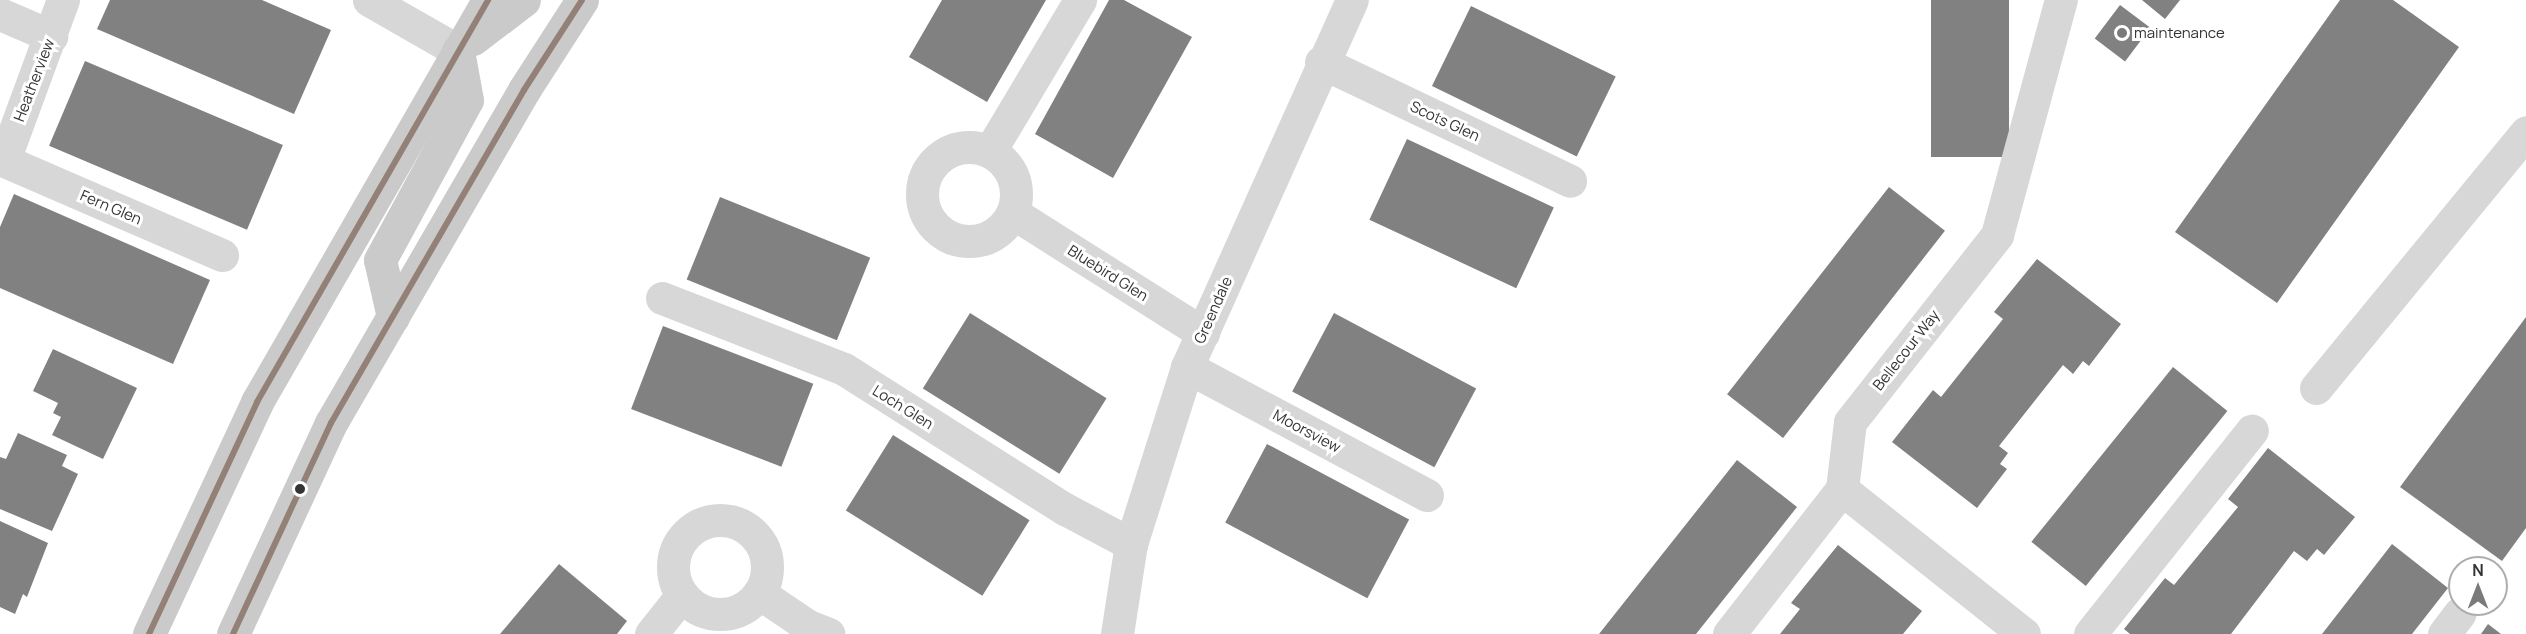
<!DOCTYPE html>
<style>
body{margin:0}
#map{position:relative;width:2526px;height:634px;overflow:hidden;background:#fff;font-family:Manrope,sans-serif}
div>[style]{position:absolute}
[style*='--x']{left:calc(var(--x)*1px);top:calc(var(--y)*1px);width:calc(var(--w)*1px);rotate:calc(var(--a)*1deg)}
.building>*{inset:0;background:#818181;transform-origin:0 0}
.minor>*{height:33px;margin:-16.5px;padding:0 16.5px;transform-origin:16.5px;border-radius:16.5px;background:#d7d7d7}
.minor>.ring{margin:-16.5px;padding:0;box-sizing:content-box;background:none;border:33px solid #d7d7d7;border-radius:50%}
.major>*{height:33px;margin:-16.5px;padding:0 16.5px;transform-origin:16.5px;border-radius:16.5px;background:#cacaca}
.bus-1>*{height:6px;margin:-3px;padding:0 3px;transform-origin:3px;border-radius:3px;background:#938177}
.dots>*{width:16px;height:16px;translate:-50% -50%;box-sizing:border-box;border:3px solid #fff;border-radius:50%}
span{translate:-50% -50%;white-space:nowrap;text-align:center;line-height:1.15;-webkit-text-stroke:6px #fff;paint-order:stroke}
.poi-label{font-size:15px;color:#333}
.left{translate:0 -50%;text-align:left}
.street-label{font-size:15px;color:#333}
.north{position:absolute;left:2448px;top:556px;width:60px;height:60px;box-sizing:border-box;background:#fff;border:2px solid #adadad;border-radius:50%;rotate:0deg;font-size:16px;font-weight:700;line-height:24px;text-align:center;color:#333}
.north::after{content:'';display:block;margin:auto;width:21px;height:27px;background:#7a7a7a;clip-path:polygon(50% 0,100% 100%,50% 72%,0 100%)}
</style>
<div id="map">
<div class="building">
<i style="clip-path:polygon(110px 0,262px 0,331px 30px,294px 114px,97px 29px)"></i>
<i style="clip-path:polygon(942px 0,1046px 0,987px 102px,909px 57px)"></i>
<i style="clip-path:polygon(1109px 0,1124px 0,1192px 37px,1113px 178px,1035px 134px)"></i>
<i style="left:1931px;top:0;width:78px;height:157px"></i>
<i style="clip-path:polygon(2142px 0,2180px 0,2165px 19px)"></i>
<i style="clip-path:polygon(2340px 0,2393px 0,2459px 47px,2277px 303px,2175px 232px)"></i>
<i style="left:2120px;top:5px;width:38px;height:42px;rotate:37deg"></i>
<i style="left:1471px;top:6px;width:161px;height:89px;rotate:26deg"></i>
<i style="left:85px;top:61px;width:215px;height:92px;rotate:23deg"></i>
<i style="left:1407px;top:139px;width:162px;height:89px;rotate:25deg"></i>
<i style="left:1889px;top:187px;width:71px;height:263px;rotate:38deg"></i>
<i style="clip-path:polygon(14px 194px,210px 280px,173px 364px,0 288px,0 227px)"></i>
<i style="left:720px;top:197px;width:162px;height:89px;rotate:22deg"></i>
<i style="clip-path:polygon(2037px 259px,2121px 324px,2089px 366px,2083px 361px,2073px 374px,2063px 365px,1999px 446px,2008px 453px,2000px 464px,2007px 469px,1977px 508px,1892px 442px,1933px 390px,1941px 397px,2003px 319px,1994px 312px)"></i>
<i style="left:970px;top:313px;width:161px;height:89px;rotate:32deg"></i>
<i style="left:1334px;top:313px;width:161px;height:89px;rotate:28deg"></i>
<i style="clip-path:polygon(2526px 317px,2526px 528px,2502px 561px,2400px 487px)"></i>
<i style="left:663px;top:326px;width:161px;height:89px;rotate:21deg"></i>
<i style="clip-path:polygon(53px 349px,137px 388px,103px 459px,52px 435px,61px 417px,53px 413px,58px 403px,33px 391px)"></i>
<i style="left:2173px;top:367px;width:70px;height:225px;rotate:39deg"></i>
<i style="clip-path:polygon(18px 433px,67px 455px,62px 466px,78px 474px,52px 531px,0 509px,0 457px,6px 459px)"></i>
<i style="left:893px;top:435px;width:161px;height:89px;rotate:32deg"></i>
<i style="left:1267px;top:444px;width:161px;height:89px;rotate:28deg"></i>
<i style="clip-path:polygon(2268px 448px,2355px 517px,2324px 555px,2317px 549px,2307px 561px,2294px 551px,2231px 634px,2130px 634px,2124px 629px,2165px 578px,2174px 585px,2238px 507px,2228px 499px)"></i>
<i style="clip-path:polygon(1737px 460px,1797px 507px,1696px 634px,1599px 634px)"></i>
<i style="clip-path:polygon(0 521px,48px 543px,27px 597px,23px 594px,15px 614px,0 607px)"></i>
<i style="clip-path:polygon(2392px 544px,2448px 588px,2412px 634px,2322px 634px)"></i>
<i style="clip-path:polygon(1838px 545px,1922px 611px,1903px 634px,1780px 634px,1800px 609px,1791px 603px)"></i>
<i style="clip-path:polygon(559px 564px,627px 621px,617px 634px,500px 634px)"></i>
<i style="clip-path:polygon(2488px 624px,2501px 634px,2481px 634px)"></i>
</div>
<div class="minor">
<i style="--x:369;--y:0;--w:103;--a:29.8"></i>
<i style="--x:0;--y:14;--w:56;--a:23.3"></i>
<i style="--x:1321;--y:62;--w:276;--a:25.5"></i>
<i class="ring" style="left:922px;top:147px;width:61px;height:61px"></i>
<i style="--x:990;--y:151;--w:176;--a:-59.2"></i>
<i style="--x:0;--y:159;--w:242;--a:23.4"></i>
<i style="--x:4;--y:160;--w:171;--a:-69.8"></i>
<i style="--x:1013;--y:213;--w:225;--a:32.3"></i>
<i style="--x:662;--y:298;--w:195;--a:21.3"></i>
<i style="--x:844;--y:369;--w:262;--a:32.4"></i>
<i style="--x:1065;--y:509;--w:75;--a:27.9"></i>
<i style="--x:1187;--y:367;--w:272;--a:28.1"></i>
<i style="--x:2316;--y:388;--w:331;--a:-50.6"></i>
<i class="ring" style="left:673px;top:520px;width:61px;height:61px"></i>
<i style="--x:759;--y:593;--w:59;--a:34"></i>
<i style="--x:808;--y:626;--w:22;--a:21"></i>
<i style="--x:651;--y:634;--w:50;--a:-51.5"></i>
<i style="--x:1117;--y:634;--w:91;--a:-81.2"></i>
<i style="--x:1131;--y:544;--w:186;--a:-72.4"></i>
<i style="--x:1187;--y:367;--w:402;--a:-65.8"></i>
<i style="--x:1729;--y:634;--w:184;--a:-52.1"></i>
<i style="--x:2024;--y:634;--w:233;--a:-141.5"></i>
<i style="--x:1842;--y:489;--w:67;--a:-83.2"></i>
<i style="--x:1850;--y:422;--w:238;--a:-51.8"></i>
<i style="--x:1997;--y:235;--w:244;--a:-74.8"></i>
<i style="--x:2090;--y:634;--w:260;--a:-51.5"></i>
<i style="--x:2444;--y:634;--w:26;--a:-53"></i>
</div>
<div class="major">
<i style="--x:473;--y:39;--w:64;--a:-37.4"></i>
<i style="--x:393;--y:317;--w:58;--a:-102.8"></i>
<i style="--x:380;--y:260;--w:182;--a:-61.5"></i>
<i style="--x:467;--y:100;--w:50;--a:-100.4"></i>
<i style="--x:149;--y:634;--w:256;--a:-65"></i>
<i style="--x:257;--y:402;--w:464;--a:-60.1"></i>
<i style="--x:233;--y:634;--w:233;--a:-65.1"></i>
<i style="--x:331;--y:423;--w:385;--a:-59.9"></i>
<i style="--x:524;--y:90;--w:107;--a:-57.2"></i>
</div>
<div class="bus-1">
<i style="--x:149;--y:634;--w:256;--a:-65"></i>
<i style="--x:257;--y:402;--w:464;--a:-60.1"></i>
<i style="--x:233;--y:634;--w:233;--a:-65.1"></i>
<i style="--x:331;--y:423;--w:385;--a:-59.9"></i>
<i style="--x:524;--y:90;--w:107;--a:-57.2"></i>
</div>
<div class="dots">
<i style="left:2122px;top:33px;background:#7a7a7a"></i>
<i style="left:300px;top:489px;background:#333"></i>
</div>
<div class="poi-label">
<span class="left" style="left:2134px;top:33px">maintenance</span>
</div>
<div class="street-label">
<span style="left:34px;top:80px;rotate:-69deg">Heatherview</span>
<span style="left:1445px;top:121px;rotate:25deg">Scots Glen</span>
<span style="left:111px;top:207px;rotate:23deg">Fern Glen</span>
<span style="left:1108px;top:273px;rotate:32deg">Bluebird Glen</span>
<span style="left:1213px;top:310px;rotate:-66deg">Greendale</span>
<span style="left:1906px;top:350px;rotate:-52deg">Bellecour Way</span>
<span style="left:903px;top:407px;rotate:32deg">Loch Glen</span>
<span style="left:1307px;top:431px;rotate:28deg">Moorsview</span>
</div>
<div class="north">N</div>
</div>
